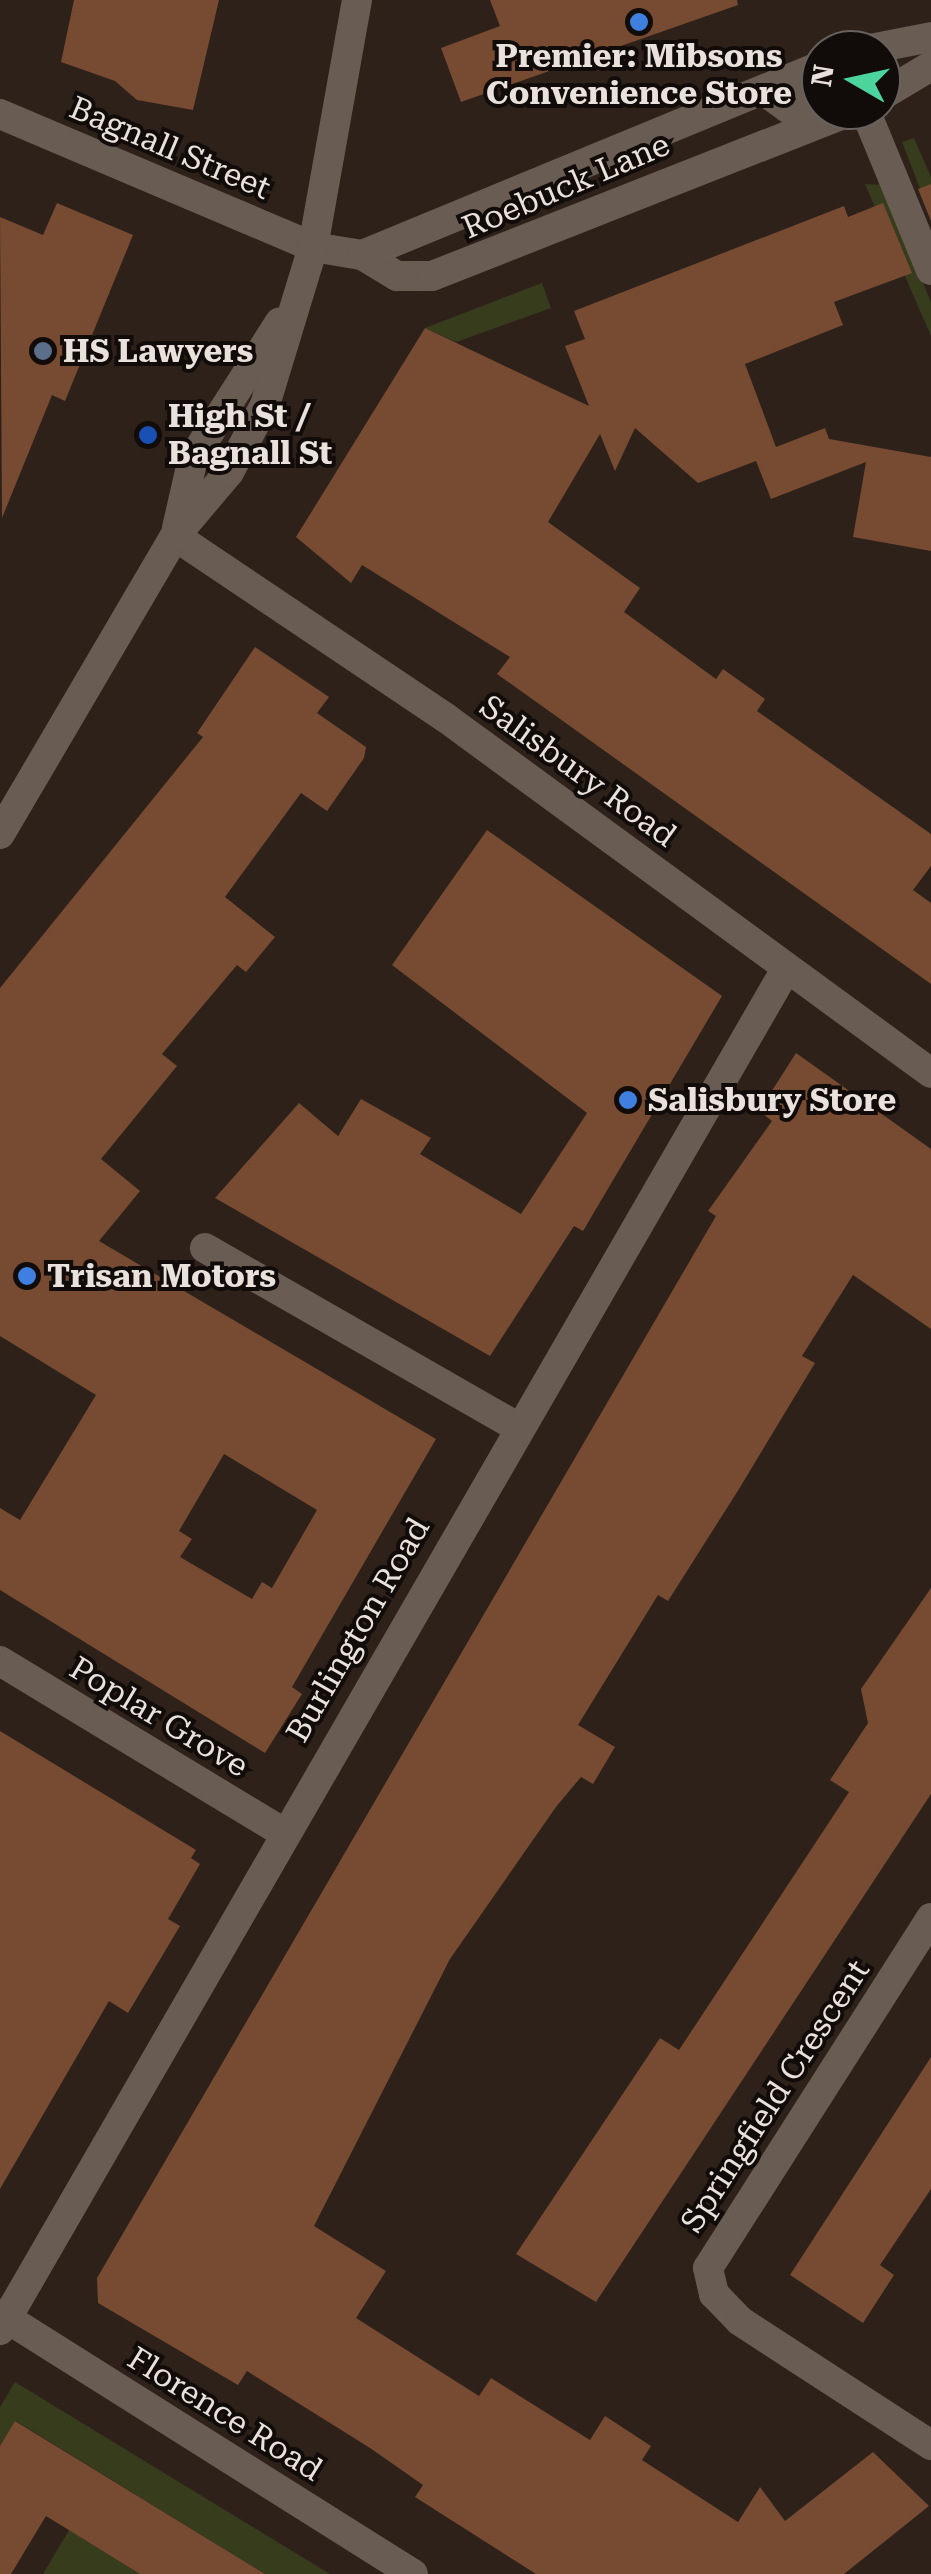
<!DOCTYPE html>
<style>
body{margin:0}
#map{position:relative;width:931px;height:2574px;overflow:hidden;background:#2d211a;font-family:"Roboto Serif",serif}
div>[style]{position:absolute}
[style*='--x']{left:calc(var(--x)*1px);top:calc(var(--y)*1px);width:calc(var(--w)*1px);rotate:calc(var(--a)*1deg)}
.green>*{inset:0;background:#373c1d}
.building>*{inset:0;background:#774a32}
.street>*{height:30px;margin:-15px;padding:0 15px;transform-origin:15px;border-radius:15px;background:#695c53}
.secondary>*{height:30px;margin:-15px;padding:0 15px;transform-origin:15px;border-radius:15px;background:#695c53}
.dots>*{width:28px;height:28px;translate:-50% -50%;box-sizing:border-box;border:5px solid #110c09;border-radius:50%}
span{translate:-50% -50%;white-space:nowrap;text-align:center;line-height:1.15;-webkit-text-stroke:8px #110c09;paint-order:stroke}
.poi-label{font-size:32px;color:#e9e1dc;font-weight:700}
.left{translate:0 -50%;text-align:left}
.street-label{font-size:32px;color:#e9e1dc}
.north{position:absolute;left:801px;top:30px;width:100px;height:100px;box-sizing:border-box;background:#110c09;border:2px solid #67615d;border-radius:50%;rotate:279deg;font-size:28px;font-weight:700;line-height:40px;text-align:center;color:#e9e1dc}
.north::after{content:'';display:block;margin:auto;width:35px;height:45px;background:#4bd49b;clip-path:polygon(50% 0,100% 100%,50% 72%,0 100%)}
</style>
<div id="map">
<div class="green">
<i style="clip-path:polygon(914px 138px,931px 177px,931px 217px,902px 142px)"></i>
<i style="clip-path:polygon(865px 184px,882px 185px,931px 302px,931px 336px)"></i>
<i style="clip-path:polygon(542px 283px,551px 308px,456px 342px,425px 328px)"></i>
<i style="clip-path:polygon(15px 2382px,330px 2574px,265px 2574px,16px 2421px,0 2446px,0 2407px)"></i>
<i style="clip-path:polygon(69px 2530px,140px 2574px,43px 2574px)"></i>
</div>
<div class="building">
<i style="clip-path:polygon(74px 0,219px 0,193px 110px,137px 100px,115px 81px,61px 62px)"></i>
<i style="clip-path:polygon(490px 0,737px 0,738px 5px,461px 102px,441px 48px,500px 26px)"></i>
<i style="clip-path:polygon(931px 184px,931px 221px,918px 189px)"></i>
<i style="clip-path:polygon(57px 203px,133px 235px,65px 401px,52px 395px,2px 518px,0 217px,43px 235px)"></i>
<i style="clip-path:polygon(883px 203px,912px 273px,834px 302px,843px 325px,745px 364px,776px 447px,825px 428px,829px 439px,931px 457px,931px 551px,853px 537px,866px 462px,771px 499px,756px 461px,698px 483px,635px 428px,615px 471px,600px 434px,548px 522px,640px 588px,624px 612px,716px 679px,723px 669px,765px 699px,757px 711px,931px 834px,931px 866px,913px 890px,931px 903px,931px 984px,497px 674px,510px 657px,362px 565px,351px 583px,296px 537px,425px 328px,589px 406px,565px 346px,585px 339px,574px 311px,844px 206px,848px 217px)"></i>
<i style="clip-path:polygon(evenodd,255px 647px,329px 697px,317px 713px,366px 747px,364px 758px,327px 811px,301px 793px,225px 897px,275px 937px,246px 972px,237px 965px,162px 1054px,177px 1066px,101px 1159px,140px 1191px,99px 1241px,436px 1439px,292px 1687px,302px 1694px,265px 1753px,0 1590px,0 1508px,20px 1520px,96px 1395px,0 1336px,0 988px,203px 737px,197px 733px,255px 647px,224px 1454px,317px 1510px,272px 1588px,262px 1582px,252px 1599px,180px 1557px,192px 1539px,179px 1531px,224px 1454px)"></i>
<i style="clip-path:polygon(487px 830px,722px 996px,583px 1231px,574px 1226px,490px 1356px,215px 1198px,299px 1103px,338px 1136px,361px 1099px,431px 1138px,420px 1154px,521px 1214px,587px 1113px,392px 965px)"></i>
<i style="clip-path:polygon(796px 1053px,931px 1149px,931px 1329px,853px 1275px,802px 1356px,815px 1363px,739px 1489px,668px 1601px,658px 1595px,578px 1725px,615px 1747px,593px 1784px,581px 1777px,556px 1807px,450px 1959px,314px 2226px,386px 2271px,356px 2318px,479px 2396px,491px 2378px,590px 2440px,605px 2416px,651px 2446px,642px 2460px,738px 2522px,760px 2487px,785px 2521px,873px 2452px,929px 2506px,844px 2574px,536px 2574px,415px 2497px,423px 2485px,370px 2448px,247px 2371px,238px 2385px,98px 2303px,97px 2278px,716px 1216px,708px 1211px,772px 1121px,759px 1111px)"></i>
<i style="clip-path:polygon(931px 1588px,931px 1794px,596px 2302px,516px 2254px,660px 2038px,679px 2050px,849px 1792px,830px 1780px,868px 1723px,861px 1689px)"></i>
<i style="clip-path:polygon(0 1731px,196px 1850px,191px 1858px,200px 1864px,168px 1919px,180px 1926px,128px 2013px,109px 2001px,0 2189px)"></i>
<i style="clip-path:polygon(931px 2057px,931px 2189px,880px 2265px,894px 2275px,863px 2323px,790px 2275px)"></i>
<i style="clip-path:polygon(15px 2421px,265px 2574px,140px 2574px,46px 2516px,11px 2574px,0 2574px,0 2446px)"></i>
</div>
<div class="street">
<i style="--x:865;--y:50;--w:67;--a:-11.1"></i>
<i style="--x:763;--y:90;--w:31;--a:36"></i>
<i style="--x:788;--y:108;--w:35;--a:-20"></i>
<i style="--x:881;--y:96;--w:58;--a:-31"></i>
<i style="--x:865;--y:110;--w:173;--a:67.6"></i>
<i style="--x:0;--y:114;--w:340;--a:23"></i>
<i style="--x:313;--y:247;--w:50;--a:9.3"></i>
<i style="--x:362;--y:255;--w:41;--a:31"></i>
<i style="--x:397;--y:276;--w:35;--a:0"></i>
<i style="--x:432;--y:276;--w:453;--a:-21.5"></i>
<i style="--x:362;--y:255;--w:496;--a:-22.4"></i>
<i style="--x:175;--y:536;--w:326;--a:33.9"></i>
<i style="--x:446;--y:718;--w:601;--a:36.2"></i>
<i style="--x:205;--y:1248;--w:360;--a:29.8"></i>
<i style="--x:0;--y:1661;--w:328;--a:31.2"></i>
<i style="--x:931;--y:1918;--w:415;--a:122.5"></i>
<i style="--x:708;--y:2268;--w:27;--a:77"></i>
<i style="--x:714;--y:2294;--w:37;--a:46"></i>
<i style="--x:740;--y:2321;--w:228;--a:33"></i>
<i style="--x:0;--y:2314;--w:488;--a:32.2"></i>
<i style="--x:0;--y:2330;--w:1572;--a:-59.99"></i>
</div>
<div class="secondary">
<i style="--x:177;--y:528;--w:72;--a:-77.1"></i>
<i style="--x:193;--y:458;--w:161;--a:-57.4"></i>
<i style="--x:0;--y:834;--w:346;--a:-59.6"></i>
<i style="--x:175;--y:536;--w:84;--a:-49.8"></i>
<i style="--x:229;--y:472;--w:76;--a:-61.8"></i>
<i style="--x:265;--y:405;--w:165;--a:-73.1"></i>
<i style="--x:313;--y:247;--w:251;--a:-79.9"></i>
</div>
<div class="dots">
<i style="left:639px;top:22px;background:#3f7fe0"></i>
<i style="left:43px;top:351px;background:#5c6f8a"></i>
<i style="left:148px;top:435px;background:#1a4fb4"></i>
<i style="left:628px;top:1100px;background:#3f7fe0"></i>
<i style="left:27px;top:1276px;background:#3f7fe0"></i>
</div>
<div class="poi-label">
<span style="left:639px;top:75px">Premier: Mibsons<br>Convenience Store</span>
<span class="left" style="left:63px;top:351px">HS Lawyers</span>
<span class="left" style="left:168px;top:435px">High St /<br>Bagnall St</span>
<span class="left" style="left:648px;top:1100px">Salisbury Store</span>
<span class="left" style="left:47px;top:1276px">Trisan Motors</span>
</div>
<div class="street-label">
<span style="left:170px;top:148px;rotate:23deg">Bagnall Street</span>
<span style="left:566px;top:186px;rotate:-23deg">Roebuck Lane</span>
<span style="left:578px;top:771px;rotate:36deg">Salisbury Road</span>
<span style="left:358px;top:1630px;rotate:-60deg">Burlington Road</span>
<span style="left:159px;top:1717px;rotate:31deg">Poplar Grove</span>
<span style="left:775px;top:2096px;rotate:-57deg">Springfield Crescent</span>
<span style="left:225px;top:2414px;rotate:32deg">Florence Road</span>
</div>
<div class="north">N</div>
</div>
